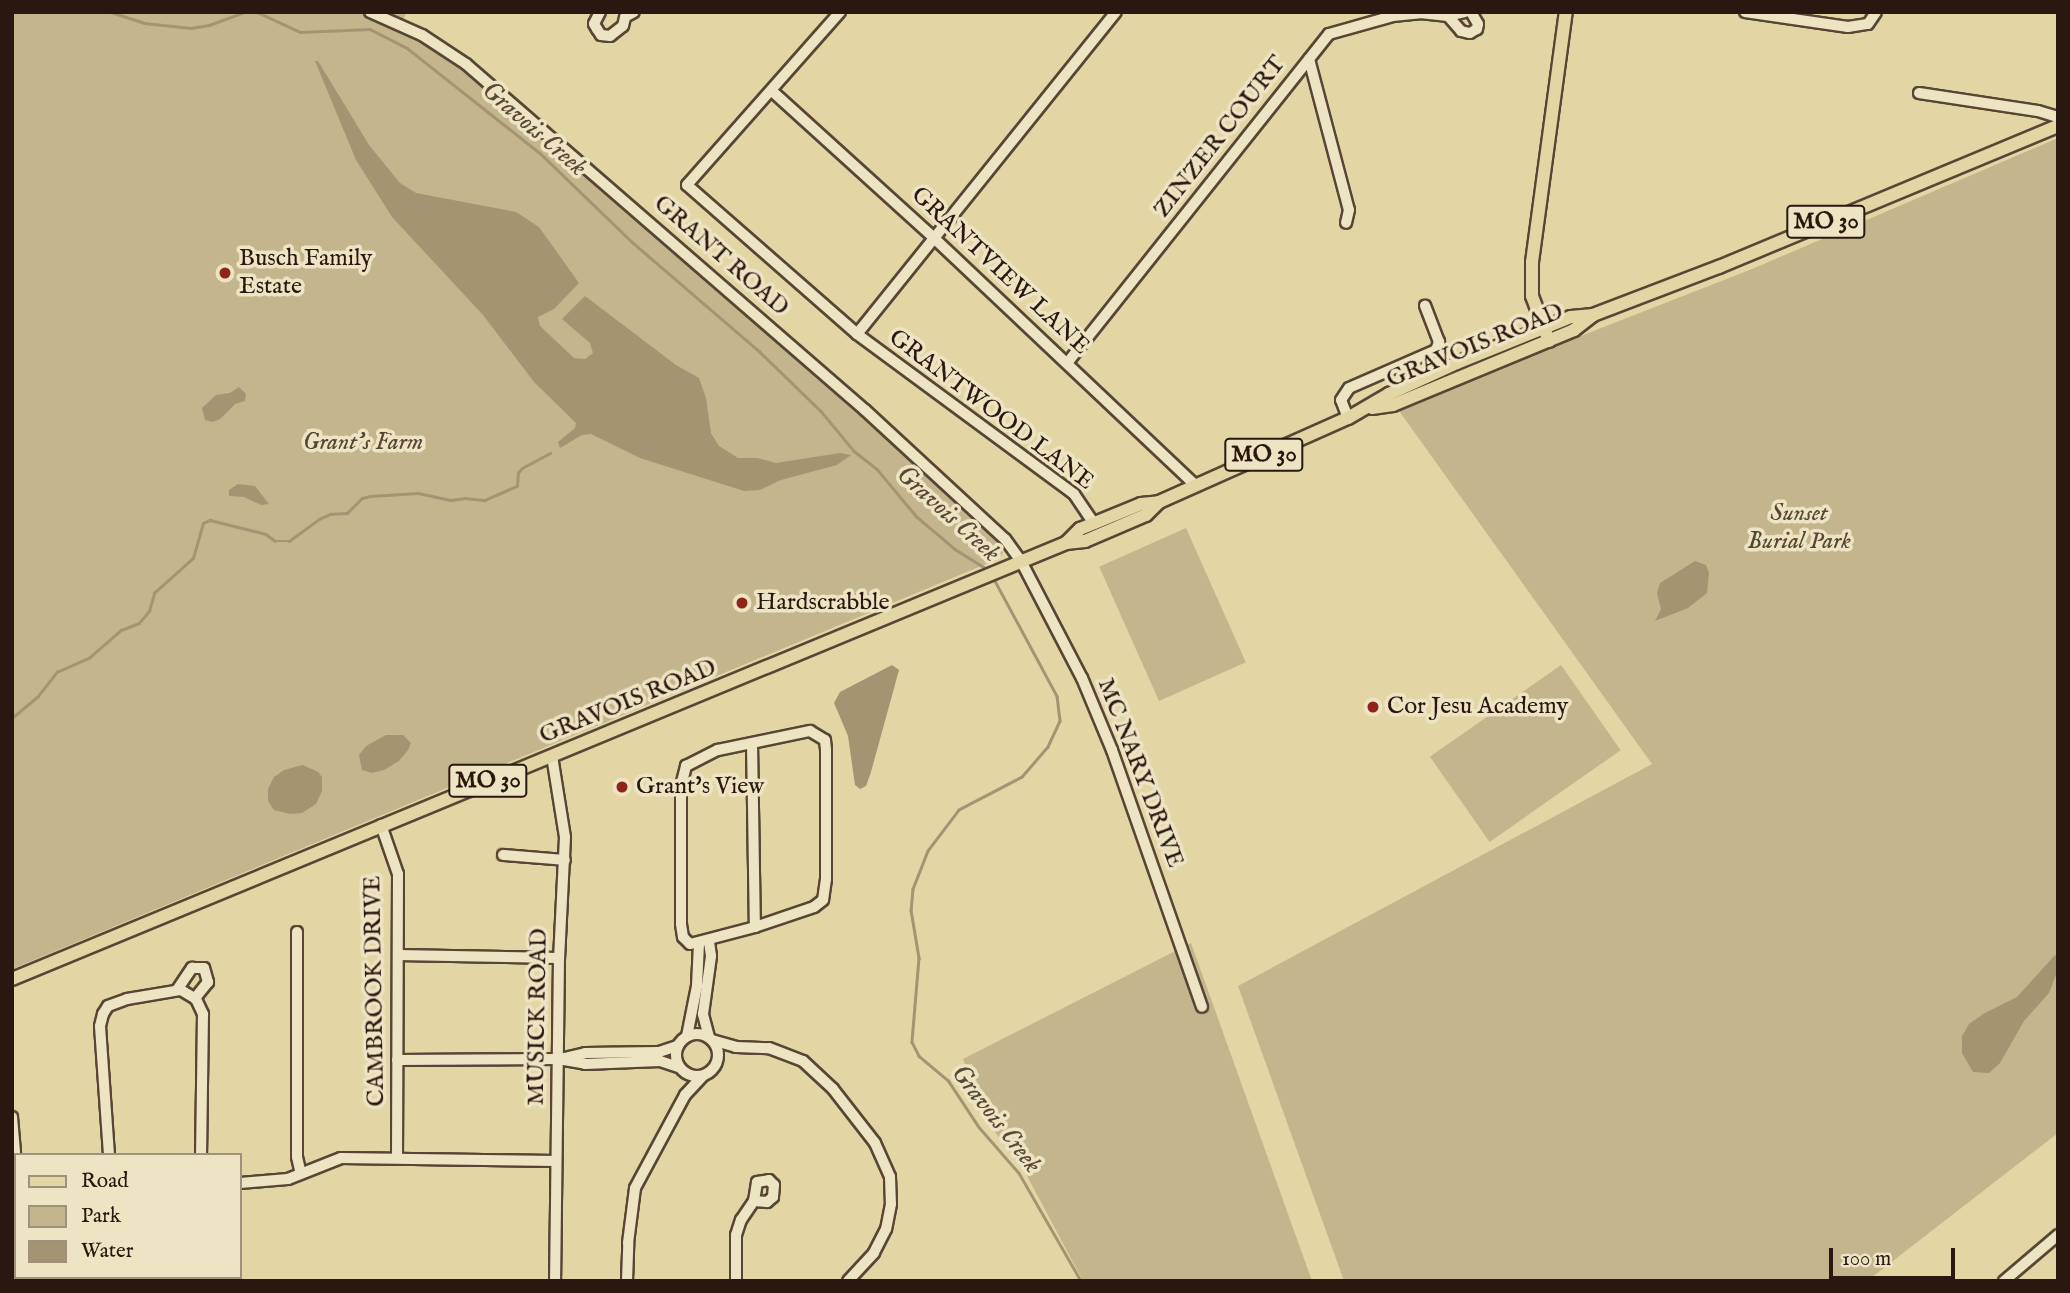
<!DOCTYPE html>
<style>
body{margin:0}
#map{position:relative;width:2070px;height:1293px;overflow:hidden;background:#e4d5a5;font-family:"IM FELL English",serif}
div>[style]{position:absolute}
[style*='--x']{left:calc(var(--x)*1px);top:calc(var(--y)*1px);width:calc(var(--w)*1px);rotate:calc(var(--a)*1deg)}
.green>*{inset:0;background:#c4b58c;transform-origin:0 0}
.water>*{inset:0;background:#a59472}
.stream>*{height:2.5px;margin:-1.25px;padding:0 1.25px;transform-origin:1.25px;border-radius:1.25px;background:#a59472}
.roads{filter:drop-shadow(2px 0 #584634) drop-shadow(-2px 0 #584634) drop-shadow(0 2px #584634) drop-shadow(0 -2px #584634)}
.minor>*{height:10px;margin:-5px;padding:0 5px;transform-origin:5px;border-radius:5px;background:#ede4c4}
.minor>.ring{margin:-5px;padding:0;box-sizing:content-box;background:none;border:10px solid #ede4c4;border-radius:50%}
.major>*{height:12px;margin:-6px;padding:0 6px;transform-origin:6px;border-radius:6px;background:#e4d5a5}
.dots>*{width:19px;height:19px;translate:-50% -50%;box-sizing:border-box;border:4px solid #ede4c4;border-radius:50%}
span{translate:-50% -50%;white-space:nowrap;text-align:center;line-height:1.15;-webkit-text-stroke:7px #ede4c4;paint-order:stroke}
.shield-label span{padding:2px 5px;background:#ede4c4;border:2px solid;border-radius:5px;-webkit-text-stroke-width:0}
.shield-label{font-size:23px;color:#2a170f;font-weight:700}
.street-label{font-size:24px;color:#2a170f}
.poi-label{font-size:24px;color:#2a170f}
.left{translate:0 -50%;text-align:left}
.park-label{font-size:24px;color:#584634;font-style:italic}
.water-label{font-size:26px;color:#5b4937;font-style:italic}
.frame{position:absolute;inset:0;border:14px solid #2a170f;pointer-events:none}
.legend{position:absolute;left:14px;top:1153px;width:228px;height:126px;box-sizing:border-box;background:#ede4c4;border:2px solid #9f927c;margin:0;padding:9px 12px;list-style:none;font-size:21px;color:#2a170f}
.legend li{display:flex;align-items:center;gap:14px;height:35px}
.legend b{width:35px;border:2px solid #9f927c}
.scale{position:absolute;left:1829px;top:1248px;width:126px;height:32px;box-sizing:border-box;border:4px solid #2a170f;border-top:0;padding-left:9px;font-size:21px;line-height:24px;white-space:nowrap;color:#2a170f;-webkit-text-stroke:5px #ede4c4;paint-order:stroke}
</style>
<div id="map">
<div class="green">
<i style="clip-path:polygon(12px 12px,406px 12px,400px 30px,452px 59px,624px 206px,941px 486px,999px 541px,1003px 553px,998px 559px,12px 969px)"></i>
<i style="clip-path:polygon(2058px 138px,2058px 1133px,1867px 1281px,1344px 1281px,1238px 986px,1652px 764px,1397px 408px,1752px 269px)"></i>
<i style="left:1186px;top:528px;width:147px;height:95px;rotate:66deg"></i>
<i style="left:1561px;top:665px;width:104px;height:160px;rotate:55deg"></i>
<i style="clip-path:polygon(1191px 943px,1312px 1281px,1083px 1281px,1025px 1172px,988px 1123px,963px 1059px)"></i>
</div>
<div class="water">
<i style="clip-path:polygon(315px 61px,318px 61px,369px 145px,400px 183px,416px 193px,516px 212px,539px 227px,579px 283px,554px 309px,538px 317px,540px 326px,574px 358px,585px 359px,593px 353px,590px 343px,562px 319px,585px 296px,676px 365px,699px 378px,706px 398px,711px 433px,719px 446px,738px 458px,757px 458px,776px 463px,840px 453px,851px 455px,837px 465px,781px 480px,760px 490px,744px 491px,640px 458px,591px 434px,582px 435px,560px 448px,558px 442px,575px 428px,576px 423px,534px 382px,483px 315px,392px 217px,356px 160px)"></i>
<i style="clip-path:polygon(239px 387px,246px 394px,245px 401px,235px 404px,220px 419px,213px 422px,205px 420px,202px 408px,216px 395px,230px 393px)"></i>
<i style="clip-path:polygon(238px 484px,255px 486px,269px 504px,261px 505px,244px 497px,229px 496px,229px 490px)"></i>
<i style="clip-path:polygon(1695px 561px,1706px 565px,1709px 573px,1707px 593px,1688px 608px,1655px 621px,1661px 609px,1657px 593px,1660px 583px)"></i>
<i style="clip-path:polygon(892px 665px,899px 670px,871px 772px,866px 786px,860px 789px,855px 785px,848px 736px,834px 703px,840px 692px)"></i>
<i style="clip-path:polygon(386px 735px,403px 735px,411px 743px,408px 750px,399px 761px,384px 770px,372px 773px,362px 770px,359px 755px,366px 746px)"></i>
<i style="clip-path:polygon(303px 765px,318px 772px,322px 777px,322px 791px,316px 804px,302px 813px,290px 814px,274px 810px,268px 801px,268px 789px,274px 777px,284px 770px)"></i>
<i style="clip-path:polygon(2055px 955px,2058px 958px,2056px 975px,2049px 993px,2024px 1021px,2000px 1063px,1989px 1073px,1973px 1072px,1962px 1053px,1962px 1036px,1969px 1024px,1985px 1013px,2017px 997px)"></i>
</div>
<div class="stream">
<i style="--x:111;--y:12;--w:35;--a:18"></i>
<i style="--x:144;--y:23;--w:47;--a:6.1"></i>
<i style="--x:191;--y:28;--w:18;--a:-9"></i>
<i style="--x:209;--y:25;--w:37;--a:-20"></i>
<i style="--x:257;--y:12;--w:47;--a:24.9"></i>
<i style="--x:300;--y:32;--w:70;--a:-2.5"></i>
<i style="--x:370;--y:29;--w:42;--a:27.2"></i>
<i style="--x:407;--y:48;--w:169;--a:38.3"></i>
<i style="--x:540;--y:153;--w:127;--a:44"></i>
<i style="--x:631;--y:241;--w:169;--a:40.7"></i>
<i style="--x:759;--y:351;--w:86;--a:44.1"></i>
<i style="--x:821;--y:411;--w:52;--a:50.5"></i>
<i style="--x:854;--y:451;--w:29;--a:38"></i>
<i style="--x:877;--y:469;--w:62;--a:50.2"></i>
<i style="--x:917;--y:517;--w:50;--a:40.1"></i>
<i style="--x:955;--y:549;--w:40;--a:32"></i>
<i style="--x:994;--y:579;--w:133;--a:61.7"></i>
<i style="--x:1057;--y:696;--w:25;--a:83"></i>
<i style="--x:1060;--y:721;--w:29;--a:115"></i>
<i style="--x:1048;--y:747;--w:40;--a:131"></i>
<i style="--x:1022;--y:777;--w:71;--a:152.4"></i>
<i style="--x:959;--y:810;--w:51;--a:127.1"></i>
<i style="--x:928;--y:851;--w:41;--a:111.5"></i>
<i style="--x:913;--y:889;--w:21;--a:95"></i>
<i style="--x:911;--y:910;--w:49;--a:80.5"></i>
<i style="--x:919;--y:958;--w:84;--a:94.8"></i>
<i style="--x:912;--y:1042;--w:16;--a:63"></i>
<i style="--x:919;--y:1056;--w:38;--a:40"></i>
<i style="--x:948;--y:1080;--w:56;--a:56.6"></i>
<i style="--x:979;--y:1127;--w:61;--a:49"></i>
<i style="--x:1019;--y:1173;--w:125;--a:60.1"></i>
<i style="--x:12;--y:718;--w:34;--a:-40"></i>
<i style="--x:38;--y:696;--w:31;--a:-52"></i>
<i style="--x:57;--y:672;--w:36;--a:-24"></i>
<i style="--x:90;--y:657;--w:41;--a:-41.1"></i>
<i style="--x:121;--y:630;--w:19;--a:-21"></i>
<i style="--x:139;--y:623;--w:16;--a:-50"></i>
<i style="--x:149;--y:611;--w:19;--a:-74"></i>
<i style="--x:154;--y:593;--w:52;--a:-41.9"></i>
<i style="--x:193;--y:558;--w:36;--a:-74"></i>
<i style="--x:203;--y:523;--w:8;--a:-23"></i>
<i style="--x:210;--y:520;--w:58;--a:14"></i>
<i style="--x:266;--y:534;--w:11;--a:38"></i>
<i style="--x:275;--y:541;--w:14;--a:0"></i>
<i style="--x:289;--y:541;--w:37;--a:-36"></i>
<i style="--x:319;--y:519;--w:12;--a:-24"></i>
<i style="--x:330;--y:514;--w:17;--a:-3"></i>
<i style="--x:347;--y:513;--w:21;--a:-45"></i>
<i style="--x:362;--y:498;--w:8;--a:-14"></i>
<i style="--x:370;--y:496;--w:48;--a:-3.6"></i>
<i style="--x:418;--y:493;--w:34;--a:12"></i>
<i style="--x:451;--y:500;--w:14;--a:-8"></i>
<i style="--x:465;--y:498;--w:20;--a:6"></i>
<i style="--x:485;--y:500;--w:35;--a:-24"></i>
<i style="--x:517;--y:486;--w:13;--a:-86"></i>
<i style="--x:518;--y:473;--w:6;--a:-51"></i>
<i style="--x:522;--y:468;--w:32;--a:-28"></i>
</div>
<div class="roads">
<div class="minor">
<i style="--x:370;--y:12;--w:57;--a:23.9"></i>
<i style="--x:422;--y:35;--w:53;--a:33.4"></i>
<i style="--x:466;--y:64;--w:528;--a:40.93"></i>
<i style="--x:865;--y:410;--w:190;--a:42.7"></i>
<i style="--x:1005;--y:539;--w:27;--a:54"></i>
<i style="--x:1021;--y:561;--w:132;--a:62.5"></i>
<i style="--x:1082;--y:678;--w:78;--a:67.4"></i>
<i style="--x:1112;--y:750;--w:272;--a:70.7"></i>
<i style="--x:600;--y:12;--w:13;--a:117"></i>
<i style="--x:594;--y:24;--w:6;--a:59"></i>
<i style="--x:597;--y:29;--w:7;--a:56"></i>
<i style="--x:601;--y:35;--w:9;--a:6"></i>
<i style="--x:610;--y:36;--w:16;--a:-38"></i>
<i style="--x:623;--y:26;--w:9;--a:-77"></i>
<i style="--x:625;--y:17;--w:10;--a:-29"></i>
<i style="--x:840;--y:12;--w:231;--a:131.5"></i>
<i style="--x:687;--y:185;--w:226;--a:41.2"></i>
<i style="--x:857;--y:334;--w:270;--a:36.4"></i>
<i style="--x:1074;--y:494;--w:36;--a:56"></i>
<i style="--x:1745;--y:12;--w:104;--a:8.3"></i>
<i style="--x:1848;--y:27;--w:20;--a:-9"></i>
<i style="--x:1868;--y:24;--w:14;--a:-56"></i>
<i style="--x:1448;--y:16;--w:20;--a:49"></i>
<i style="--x:1461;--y:31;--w:9;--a:13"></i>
<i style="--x:1470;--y:33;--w:8;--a:-30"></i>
<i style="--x:1477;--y:29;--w:5;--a:-79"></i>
<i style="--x:1478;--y:24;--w:14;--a:-120"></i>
<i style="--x:1309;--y:59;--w:156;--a:75.2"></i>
<i style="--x:1349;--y:210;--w:13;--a:103"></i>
<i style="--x:772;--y:91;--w:220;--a:42.2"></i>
<i style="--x:935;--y:239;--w:359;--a:43.4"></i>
<i style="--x:1919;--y:93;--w:120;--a:8.6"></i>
<i style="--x:2038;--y:111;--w:21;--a:17"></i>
<i style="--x:857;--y:334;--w:413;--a:-51.2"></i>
<i style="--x:1068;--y:362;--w:419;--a:-51.5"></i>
<i style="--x:1329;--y:34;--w:66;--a:-15.7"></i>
<i style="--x:1393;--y:16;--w:27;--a:-6"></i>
<i style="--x:1420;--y:13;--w:28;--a:6"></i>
<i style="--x:1448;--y:16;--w:17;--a:-13"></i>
<i style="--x:1348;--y:418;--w:19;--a:-111"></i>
<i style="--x:1341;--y:400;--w:14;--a:-56"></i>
<i style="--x:1349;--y:388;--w:95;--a:-23.6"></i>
<i style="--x:1436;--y:350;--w:9;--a:-69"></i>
<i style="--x:1439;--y:342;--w:39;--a:-111"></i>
<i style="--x:810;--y:731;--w:17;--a:31"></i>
<i style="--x:825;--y:740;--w:10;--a:84"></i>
<i style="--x:826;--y:750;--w:129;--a:90"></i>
<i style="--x:826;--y:879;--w:21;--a:98"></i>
<i style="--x:823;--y:900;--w:11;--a:142"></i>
<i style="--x:814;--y:907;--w:62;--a:161.3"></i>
<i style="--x:755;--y:927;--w:67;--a:165.3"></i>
<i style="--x:690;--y:944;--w:10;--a:-135"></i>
<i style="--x:683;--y:937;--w:13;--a:-99"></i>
<i style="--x:681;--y:924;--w:138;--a:-90"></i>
<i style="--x:681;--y:786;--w:21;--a:-76"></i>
<i style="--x:686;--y:766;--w:36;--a:-27"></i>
<i style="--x:718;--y:750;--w:94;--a:-11.7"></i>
<i style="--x:752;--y:743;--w:184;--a:89.1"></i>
<i style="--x:552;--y:756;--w:82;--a:80.9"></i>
<i style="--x:565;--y:837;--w:121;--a:92.8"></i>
<i style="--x:559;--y:958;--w:323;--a:90.7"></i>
<i style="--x:381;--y:825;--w:52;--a:70.9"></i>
<i style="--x:398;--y:874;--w:284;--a:90.2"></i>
<i style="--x:503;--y:855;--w:62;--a:4.6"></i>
<i style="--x:297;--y:932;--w:225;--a:90"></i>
<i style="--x:297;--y:1157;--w:17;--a:77"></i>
<i style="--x:398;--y:955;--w:161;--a:1.1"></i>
<i style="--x:177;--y:990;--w:27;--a:-56"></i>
<i style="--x:192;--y:968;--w:12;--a:0"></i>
<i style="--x:204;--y:968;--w:15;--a:74"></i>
<i style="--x:208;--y:982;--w:21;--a:129"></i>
<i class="ring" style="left:676px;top:1034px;width:32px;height:32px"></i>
<i style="--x:687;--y:1036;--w:51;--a:-78.7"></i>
<i style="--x:697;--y:986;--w:42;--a:-87.3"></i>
<i style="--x:709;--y:1037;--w:24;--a:-105"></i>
<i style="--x:703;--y:1014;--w:59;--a:-82.1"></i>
<i style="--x:711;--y:956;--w:15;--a:-98"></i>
<i style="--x:712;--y:1040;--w:25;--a:16"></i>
<i style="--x:736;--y:1047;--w:33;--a:2"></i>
<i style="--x:769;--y:1048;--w:36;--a:21"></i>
<i style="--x:803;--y:1061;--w:41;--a:43"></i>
<i style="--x:833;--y:1089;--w:68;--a:52.1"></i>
<i style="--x:875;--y:1143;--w:37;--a:66"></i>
<i style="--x:890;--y:1177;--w:27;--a:88"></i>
<i style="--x:891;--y:1204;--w:25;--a:101"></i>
<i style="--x:886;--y:1229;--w:27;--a:117"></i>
<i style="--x:874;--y:1253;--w:38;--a:133"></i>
<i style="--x:564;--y:1058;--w:22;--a:-13"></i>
<i style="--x:585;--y:1053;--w:74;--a:-0.8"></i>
<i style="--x:659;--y:1052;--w:20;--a:-18"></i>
<i style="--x:397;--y:1060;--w:161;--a:-0.4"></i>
<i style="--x:558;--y:1059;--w:27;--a:10"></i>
<i style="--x:585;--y:1064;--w:75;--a:-2.3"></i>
<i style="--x:660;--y:1061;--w:20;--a:18"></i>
<i style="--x:12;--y:1117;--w:47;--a:85.1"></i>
<i style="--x:109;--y:1155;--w:129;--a:-94"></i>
<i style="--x:100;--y:1026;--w:12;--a:-76"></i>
<i style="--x:103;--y:1014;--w:9;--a:-58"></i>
<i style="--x:108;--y:1006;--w:20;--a:-20"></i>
<i style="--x:127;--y:999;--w:55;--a:-9.5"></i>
<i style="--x:181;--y:990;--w:17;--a:31"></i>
<i style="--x:196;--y:999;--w:17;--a:65"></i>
<i style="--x:203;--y:1014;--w:141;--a:90.8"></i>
<i style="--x:240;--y:1183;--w:48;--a:-4.8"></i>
<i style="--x:288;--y:1179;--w:57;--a:-21.6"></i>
<i style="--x:341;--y:1158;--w:215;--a:0.8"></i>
<i style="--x:627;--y:1281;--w:38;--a:-88"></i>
<i style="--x:628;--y:1243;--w:55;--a:-82.7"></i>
<i style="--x:635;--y:1188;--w:106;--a:-61.7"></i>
<i style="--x:685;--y:1095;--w:26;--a:-47"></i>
<i style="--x:736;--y:1281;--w:46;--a:-90"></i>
<i style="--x:736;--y:1235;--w:16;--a:-72"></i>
<i style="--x:741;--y:1220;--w:23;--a:-56"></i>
<i style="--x:754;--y:1201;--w:19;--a:-81"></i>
<i style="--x:757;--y:1182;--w:12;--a:-9"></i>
<i style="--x:769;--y:1180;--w:7;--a:45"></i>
<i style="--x:774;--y:1185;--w:12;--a:95"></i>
<i style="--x:773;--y:1197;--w:8;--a:140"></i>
<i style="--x:767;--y:1202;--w:13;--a:-176"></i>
<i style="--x:2004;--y:1281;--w:71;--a:-40.4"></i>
</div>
<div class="major">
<i style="--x:1549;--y:341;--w:48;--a:-110.7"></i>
<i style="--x:1532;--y:296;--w:34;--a:-90"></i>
<i style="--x:1532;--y:262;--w:252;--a:-82.3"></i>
<i style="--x:1372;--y:408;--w:21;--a:-8"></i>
<i style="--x:1393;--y:405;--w:196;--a:-22.5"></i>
<i style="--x:1574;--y:330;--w:24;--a:-38"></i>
<i style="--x:1066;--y:543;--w:20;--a:-45"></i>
<i style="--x:1080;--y:529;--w:66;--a:-22.3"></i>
<i style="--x:1141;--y:504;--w:18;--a:-6"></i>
<i style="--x:1159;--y:502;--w:207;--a:-24"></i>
<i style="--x:1348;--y:418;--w:48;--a:-30.3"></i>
<i style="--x:1389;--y:394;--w:75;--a:-24.5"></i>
<i style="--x:1457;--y:363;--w:123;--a:-22"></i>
<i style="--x:1571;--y:317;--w:22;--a:-5"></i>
<i style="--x:1593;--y:315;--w:135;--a:-20.9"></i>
<i style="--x:1719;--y:267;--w:367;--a:-22.6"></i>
<i style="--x:12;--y:979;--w:1141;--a:-22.47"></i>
<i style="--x:1066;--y:543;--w:19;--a:-6"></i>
<i style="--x:1085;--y:541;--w:66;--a:-23.1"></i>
<i style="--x:1146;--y:515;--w:18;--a:-45"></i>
</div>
</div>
<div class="dots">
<i style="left:225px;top:273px;background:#8f2418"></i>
<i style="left:742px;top:603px;background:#8f2418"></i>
<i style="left:1373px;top:707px;background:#8f2418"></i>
<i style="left:622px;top:787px;background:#8f2418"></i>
</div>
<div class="shield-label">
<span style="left:1826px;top:222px">MO 30</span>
<span style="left:1264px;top:455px">MO 30</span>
<span style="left:488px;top:781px">MO 30</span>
</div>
<div class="street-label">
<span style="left:1220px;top:137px;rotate:-52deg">ZINZER COURT</span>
<span style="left:721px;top:256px;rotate:41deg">GRANT ROAD</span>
<span style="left:1000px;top:271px;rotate:43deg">GRANTVIEW LANE</span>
<span style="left:1475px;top:346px;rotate:-22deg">GRAVOIS ROAD</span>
<span style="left:991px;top:410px;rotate:37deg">GRANTWOOD LANE</span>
<span style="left:628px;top:702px;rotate:-22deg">GRAVOIS ROAD</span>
<span style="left:1140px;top:773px;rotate:69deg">MC NARY DRIVE</span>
<span style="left:375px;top:991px;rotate:-91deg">CAMBROOK DRIVE</span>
<span style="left:538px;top:1017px;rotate:-89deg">MUSICK ROAD</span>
</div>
<div class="poi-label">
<span class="left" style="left:239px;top:273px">Busch Family<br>Estate</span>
<span class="left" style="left:756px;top:603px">Hardscrabble</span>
<span class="left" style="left:1387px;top:707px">Cor Jesu Academy</span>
<span class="left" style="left:636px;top:787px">Grant's View</span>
</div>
<div class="park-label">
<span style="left:363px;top:443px">Grant's Farm</span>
<span style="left:1799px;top:528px">Sunset<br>Burial Park</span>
</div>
<div class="water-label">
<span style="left:534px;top:129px;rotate:41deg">Gravois Creek</span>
<span style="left:948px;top:514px;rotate:42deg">Gravois Creek</span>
<span style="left:996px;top:1119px;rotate:52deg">Gravois Creek</span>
</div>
<div class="frame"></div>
<ul class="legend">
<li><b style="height:9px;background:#e4d5a5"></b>Road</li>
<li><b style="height:19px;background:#c4b58c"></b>Park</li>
<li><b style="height:19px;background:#a59472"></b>Water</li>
</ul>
<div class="scale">100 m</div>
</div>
